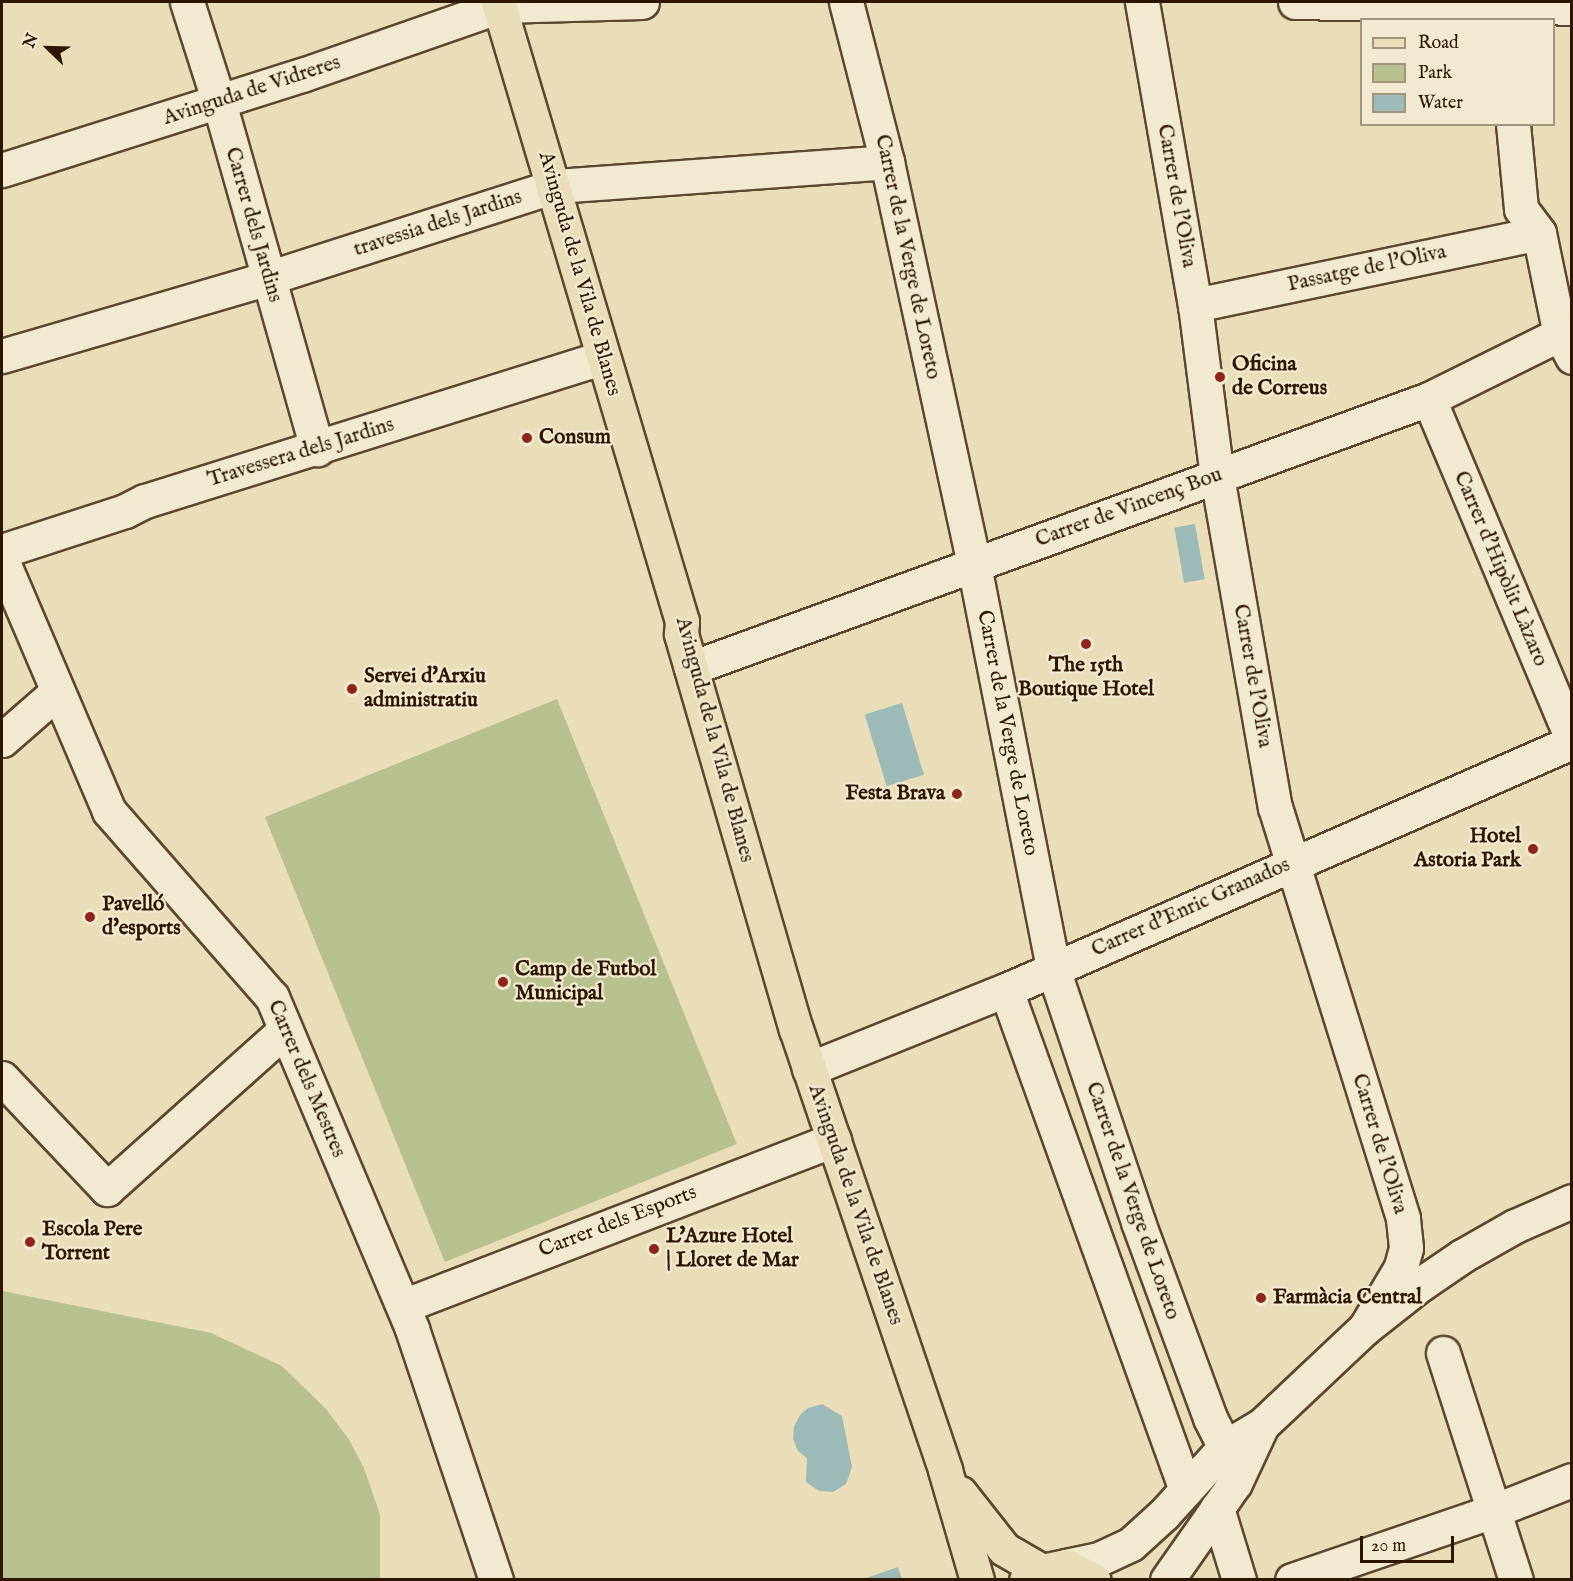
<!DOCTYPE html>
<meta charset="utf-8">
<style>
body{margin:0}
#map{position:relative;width:1573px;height:1581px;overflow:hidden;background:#e9deb7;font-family:"IM FELL English",serif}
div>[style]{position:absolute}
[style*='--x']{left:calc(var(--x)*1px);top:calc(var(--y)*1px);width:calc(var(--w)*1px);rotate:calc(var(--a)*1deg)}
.green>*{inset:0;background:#b7c18e;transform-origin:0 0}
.water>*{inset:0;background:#9bbab8;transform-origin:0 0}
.roads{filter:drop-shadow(2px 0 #5c472e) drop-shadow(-2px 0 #5c472e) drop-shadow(0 2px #5c472e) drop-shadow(0 -2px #5c472e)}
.minor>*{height:33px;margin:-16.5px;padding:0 16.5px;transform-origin:16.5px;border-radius:16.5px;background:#f1ead0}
.major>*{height:33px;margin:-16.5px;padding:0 16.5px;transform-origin:16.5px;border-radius:16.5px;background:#e9deb7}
.dots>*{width:16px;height:16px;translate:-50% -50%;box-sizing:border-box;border:3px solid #f1ead0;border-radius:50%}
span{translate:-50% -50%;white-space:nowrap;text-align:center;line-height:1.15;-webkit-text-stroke:4.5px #f1ead0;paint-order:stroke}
.street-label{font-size:21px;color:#2d1500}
.poi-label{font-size:21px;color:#2d1500;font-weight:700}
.left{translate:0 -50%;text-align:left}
.right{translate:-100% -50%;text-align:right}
.frame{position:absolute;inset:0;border:3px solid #2d1500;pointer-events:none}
.legend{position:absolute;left:1360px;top:18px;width:195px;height:108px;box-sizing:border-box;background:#f1ead0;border:2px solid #a3957d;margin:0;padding:8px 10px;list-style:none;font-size:18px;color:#2d1500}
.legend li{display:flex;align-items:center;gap:12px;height:30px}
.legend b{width:30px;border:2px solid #a3957d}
.north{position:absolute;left:18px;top:18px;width:60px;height:60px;-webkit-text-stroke:4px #f1ead0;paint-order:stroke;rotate:293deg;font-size:16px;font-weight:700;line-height:24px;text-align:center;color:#2d1500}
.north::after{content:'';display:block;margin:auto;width:21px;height:27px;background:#2d1500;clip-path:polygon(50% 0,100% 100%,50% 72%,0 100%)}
.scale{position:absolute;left:1360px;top:1536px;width:94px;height:27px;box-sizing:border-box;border:3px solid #2d1500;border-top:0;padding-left:8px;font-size:18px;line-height:21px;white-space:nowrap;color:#2d1500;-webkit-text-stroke:4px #f1ead0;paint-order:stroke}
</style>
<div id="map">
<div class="green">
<i style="left:557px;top:699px;width:480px;height:315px;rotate:68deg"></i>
<i style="clip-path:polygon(2px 1291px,211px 1333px,282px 1366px,326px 1409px,348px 1438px,364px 1468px,380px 1515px,380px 1579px,2px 1579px)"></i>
</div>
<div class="water">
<i style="left:1195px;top:524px;width:56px;height:21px;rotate:80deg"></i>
<i style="left:902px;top:703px;width:75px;height:39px;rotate:73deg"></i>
<i style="clip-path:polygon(822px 1404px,842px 1416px,852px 1467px,846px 1484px,833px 1492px,819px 1491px,806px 1482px,807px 1458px,798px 1451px,793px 1439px,794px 1427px,800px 1415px,808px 1408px)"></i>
<i style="clip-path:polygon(898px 1567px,902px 1579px,867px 1579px,866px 1578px)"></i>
</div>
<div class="roads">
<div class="minor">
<i style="--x:187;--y:2;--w:105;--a:72.3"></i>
<i style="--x:219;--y:102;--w:361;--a:74.2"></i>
<i style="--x:846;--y:2;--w:165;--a:75.6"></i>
<i style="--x:887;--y:162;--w:412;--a:77.8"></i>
<i style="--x:974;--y:565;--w:412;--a:78.9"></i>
<i style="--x:1053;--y:969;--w:267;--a:71.4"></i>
<i style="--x:1138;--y:1222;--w:209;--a:69.8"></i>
<i style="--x:1210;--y:1418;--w:33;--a:63"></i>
<i style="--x:1142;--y:2;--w:308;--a:80.1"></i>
<i style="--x:1195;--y:305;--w:172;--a:82.7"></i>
<i style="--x:1217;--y:476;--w:336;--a:80.1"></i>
<i style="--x:1275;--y:807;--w:431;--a:72.7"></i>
<i style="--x:1403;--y:1219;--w:29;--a:84"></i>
<i style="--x:1406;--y:1248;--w:20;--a:105"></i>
<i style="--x:1401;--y:1267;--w:71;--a:120.5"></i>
<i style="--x:1295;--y:2;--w:277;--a:1.2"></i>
<i style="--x:1513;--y:124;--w:85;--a:84.6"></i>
<i style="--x:1521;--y:209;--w:30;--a:53"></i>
<i style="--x:1539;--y:233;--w:103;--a:78.3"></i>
<i style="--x:1560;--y:334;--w:26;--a:62"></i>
<i style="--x:2;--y:170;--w:315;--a:-17.6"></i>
<i style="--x:302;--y:75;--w:210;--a:-19.2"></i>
<i style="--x:500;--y:6;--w:142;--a:-1.6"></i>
<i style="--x:1195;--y:305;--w:351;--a:-11.8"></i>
<i style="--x:2;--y:356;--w:277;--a:-16.3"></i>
<i style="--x:268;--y:278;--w:301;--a:-17.8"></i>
<i style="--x:555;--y:186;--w:333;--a:-4.1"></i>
<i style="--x:1429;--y:399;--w:369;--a:67.2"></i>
<i style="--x:2;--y:551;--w:129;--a:-18"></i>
<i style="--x:125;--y:511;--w:22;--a:-27"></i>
<i style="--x:145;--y:501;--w:479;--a:-17.4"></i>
<i style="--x:2;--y:560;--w:273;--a:66.9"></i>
<i style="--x:109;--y:811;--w:247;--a:48.8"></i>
<i style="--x:272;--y:997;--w:360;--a:67.1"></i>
<i style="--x:412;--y:1329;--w:265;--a:71.5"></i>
<i style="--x:691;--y:668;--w:785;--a:-20.03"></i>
<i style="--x:1429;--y:399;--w:146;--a:-26.4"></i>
<i style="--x:2;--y:740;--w:73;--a:-41.1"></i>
<i style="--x:1006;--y:990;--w:531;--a:70.2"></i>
<i style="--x:809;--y:1069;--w:212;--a:-21.9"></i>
<i style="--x:1006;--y:990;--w:618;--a:-23.66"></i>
<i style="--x:2;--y:1078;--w:153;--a:46.6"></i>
<i style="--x:107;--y:1189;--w:239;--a:-41.8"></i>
<i style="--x:403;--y:1306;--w:462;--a:-21.1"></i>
<i style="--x:1443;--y:1353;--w:238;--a:72.2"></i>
<i style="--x:1217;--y:1508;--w:75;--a:73"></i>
<i style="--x:1066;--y:1566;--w:34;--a:-12"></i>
<i style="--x:1099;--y:1559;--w:35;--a:-25"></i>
<i style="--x:1131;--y:1544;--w:45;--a:-42.3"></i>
<i style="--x:1164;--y:1514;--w:91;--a:-47.7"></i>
<i style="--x:1225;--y:1447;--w:43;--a:-30.7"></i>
<i style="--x:1262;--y:1425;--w:141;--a:-43.3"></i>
<i style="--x:1365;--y:1328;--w:71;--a:-38.2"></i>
<i style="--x:1421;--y:1284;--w:50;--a:-34.3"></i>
<i style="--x:1462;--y:1256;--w:61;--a:-29.5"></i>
<i style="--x:1515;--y:1226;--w:62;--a:-23.7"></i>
<i style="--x:1167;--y:1580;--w:118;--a:-55"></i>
<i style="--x:1235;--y:1483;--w:64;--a:-65"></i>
<i style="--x:1292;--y:1580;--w:213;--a:-18.9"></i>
<i style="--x:1493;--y:1511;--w:85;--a:-21.4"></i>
</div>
<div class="major">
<i style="--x:498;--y:2;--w:646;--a:73.45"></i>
<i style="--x:682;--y:621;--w:13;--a:94"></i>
<i style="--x:681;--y:634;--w:411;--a:73.8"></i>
<i style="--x:796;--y:1029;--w:465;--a:71.3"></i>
<i style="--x:945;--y:1470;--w:115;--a:73.8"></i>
<i style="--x:960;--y:1493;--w:71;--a:51.8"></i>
<i style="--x:1004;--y:1549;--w:44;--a:30.1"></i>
<i style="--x:1026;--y:1580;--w:18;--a:-29"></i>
<i style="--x:1042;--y:1571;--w:25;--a:-12"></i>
<i style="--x:1066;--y:1566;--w:31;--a:27"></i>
</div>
</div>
<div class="dots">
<i style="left:1220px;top:377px;background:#8f2418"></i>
<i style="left:527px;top:438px;background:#8f2418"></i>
<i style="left:1086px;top:644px;background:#8f2418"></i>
<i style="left:352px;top:689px;background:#8f2418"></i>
<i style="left:957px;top:794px;background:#8f2418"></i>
<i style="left:1533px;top:849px;background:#8f2418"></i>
<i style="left:90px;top:917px;background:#8f2418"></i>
<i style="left:503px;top:982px;background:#8f2418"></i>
<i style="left:30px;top:1242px;background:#8f2418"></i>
<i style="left:654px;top:1249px;background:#8f2418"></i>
<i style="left:1261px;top:1298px;background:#8f2418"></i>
</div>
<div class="street-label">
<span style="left:252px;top:91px;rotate:-18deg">Avinguda de Vidreres</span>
<span style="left:1176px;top:196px;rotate:80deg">Carrer de l'Oliva</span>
<span style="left:438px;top:224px;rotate:-18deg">travessia dels Jardins</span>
<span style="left:253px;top:225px;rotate:74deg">Carrer dels Jardins</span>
<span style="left:907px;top:257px;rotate:78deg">Carrer de la Verge de Loreto</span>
<span style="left:1367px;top:269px;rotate:-12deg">Passatge de l'Oliva</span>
<span style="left:579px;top:274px;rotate:74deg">Avinguda de la Vila de Blanes</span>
<span style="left:301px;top:453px;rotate:-17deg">Travessera dels Jardins</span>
<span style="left:1129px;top:508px;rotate:-20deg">Carrer de Vincenç Bou</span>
<span style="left:1500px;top:569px;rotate:67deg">Carrer d'Hipòlit Làzaro</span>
<span style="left:1252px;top:676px;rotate:80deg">Carrer de l'Oliva</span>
<span style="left:1007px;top:733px;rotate:79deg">Carrer de la Verge de Loreto</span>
<span style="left:714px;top:740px;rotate:75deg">Avinguda de la Vila de Blanes</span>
<span style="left:1191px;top:908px;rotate:-24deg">Carrer d'Enric Granados</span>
<span style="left:306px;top:1079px;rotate:67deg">Carrer dels Mestres</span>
<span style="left:1379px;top:1144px;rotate:73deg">Carrer de l'Oliva</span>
<span style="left:1132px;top:1201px;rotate:71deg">Carrer de la Verge de Loreto</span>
<span style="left:855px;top:1205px;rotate:71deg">Avinguda de la Vila de Blanes</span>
<span style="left:618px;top:1222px;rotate:-21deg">Carrer dels Esports</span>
</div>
<div class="poi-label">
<span class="left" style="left:1232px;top:377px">Oficina<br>de Correus</span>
<span class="left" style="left:539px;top:438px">Consum</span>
<span style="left:1086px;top:678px">The 15th<br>Boutique Hotel</span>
<span class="left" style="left:364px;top:689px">Servei d'Arxiu<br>administratiu</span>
<span class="right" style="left:945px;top:794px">Festa Brava</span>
<span class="right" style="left:1521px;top:849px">Hotel<br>Astoria Park</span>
<span class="left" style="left:102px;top:917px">Pavelló<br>d'esports</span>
<span class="left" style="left:515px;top:982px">Camp de Futbol<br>Municipal</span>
<span class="left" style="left:42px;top:1242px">Escola Pere<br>Torrent</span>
<span class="left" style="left:666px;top:1249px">L'Azure Hotel<br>| Lloret de Mar</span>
<span class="left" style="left:1273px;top:1298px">Farmàcia Central</span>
</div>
<div class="frame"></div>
<ul class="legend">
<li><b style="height:8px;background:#e9deb7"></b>Road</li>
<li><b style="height:16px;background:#b7c18e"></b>Park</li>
<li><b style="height:16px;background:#9bbab8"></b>Water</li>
</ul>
<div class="north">N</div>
<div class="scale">20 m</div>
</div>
